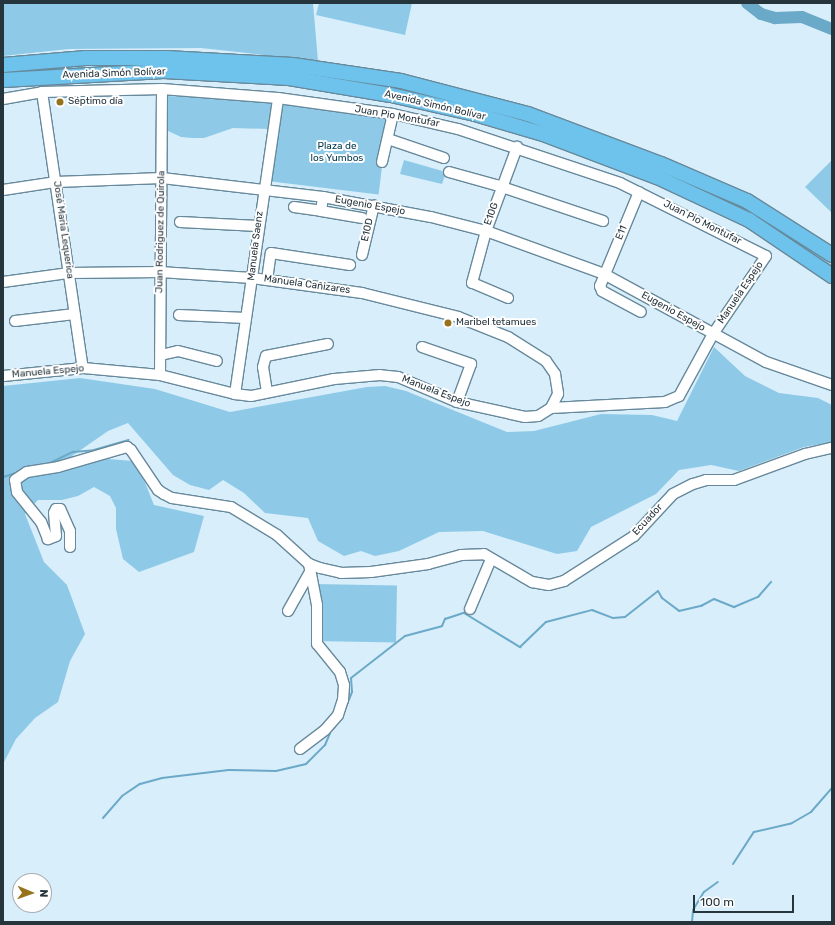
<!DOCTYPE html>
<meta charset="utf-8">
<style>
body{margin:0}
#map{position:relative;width:835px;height:925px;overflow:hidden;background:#d8eefa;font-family:Rubik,sans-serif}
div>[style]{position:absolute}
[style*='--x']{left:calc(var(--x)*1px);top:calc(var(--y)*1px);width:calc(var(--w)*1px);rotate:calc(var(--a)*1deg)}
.green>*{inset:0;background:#8ecae8;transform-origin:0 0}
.stream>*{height:2px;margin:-1px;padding:0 1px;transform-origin:1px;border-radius:1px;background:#6ba9c8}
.river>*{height:12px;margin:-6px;padding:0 6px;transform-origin:6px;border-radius:6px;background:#6ba9c8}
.roads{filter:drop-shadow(1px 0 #67899b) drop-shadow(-1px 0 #67899b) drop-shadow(0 1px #67899b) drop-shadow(0 -1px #67899b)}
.minor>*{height:10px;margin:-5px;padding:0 5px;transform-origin:5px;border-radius:5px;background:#fff}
.highway>*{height:14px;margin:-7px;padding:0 7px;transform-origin:7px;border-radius:7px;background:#6ec3ec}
.dots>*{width:11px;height:11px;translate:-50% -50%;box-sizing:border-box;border:2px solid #fff;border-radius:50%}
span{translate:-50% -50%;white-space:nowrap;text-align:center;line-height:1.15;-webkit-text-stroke:4px #fff;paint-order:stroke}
.street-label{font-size:10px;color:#26343c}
.poi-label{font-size:10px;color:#26343c}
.left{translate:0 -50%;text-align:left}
.park-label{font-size:10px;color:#00394e}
.frame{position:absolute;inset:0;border:4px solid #26343c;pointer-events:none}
.north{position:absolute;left:12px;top:873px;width:40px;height:40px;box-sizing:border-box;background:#fff;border:1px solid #a8aeb1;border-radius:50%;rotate:92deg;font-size:11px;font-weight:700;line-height:16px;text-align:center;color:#26343c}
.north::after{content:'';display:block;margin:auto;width:14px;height:18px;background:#97721c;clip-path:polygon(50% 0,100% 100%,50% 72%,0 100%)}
.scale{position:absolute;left:693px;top:895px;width:101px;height:18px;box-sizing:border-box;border:2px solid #26343c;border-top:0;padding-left:5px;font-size:12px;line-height:14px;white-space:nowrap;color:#26343c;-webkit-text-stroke:3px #fff;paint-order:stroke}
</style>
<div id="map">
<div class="green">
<i style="clip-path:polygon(3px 3px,313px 3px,318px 61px,201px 48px,69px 49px,3px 56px)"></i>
<i style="clip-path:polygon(319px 3px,412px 3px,405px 35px,316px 15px)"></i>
<i style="clip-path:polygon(167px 64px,287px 70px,389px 85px,545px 124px,735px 202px,767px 220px,832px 265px,832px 270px,791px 244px,521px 122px,433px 97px,337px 80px,3px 76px,3px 73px,48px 68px)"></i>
<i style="clip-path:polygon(167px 96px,217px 98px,274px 102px,269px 129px,233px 128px,204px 138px,192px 138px,181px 137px,166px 130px)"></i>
<i style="left:281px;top:103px;width:108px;height:79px;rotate:7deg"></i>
<i style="clip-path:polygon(404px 160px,446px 172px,442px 184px,400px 174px)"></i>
<i style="clip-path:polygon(832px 160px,832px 213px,805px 187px)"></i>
<i style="clip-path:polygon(714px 347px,745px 376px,779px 393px,818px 398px,832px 405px,832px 442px,804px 447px,739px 471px,711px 465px,679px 470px,656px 494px,591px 527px,577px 551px,557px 554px,483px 531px,439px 532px,399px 551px,375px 556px,361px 551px,344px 556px,318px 541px,308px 518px,265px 513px,244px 493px,223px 480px,209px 490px,190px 485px,173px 475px,128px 423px,108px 431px,72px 456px,133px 461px,144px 480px,154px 505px,204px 516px,194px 552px,139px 572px,123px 559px,116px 529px,116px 508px,110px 496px,94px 487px,78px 496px,62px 500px,38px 500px,25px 514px,44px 562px,67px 585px,85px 634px,70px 661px,58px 702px,35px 718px,16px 739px,3px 764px,3px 386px,80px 378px,155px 389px,230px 412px,367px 387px,385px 386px,406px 391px,507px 432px,534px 431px,601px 414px,652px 415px,677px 421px)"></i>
<i style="left:314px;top:584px;width:83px;height:57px;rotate:1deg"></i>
</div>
<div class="stream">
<i style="--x:48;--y:464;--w:28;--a:-26"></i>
<i style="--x:73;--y:452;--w:21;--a:-5"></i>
<i style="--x:94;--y:450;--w:36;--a:-16"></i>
<i style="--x:3;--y:477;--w:17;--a:-17"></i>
<i style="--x:342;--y:717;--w:27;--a:-68"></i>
<i style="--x:352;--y:692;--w:14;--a:-94"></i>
<i style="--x:351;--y:678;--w:68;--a:-37.9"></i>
<i style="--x:405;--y:636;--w:38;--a:-15"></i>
<i style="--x:442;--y:626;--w:8;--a:-67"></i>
<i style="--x:445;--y:619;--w:20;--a:-18"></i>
<i style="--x:464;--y:613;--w:66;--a:31.3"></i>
<i style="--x:520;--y:647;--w:36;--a:-44"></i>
<i style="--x:546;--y:622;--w:48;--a:-14.6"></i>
<i style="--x:592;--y:610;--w:22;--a:21"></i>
<i style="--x:613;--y:618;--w:12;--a:-5"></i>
<i style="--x:625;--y:617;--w:42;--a:-38.2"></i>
<i style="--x:658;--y:591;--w:8;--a:60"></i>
<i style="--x:662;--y:598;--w:21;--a:37"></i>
<i style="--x:679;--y:611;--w:23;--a:-13"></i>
<i style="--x:701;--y:606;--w:15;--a:-28"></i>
<i style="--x:714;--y:599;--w:22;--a:22"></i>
<i style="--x:734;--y:607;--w:26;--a:-23"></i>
<i style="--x:758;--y:597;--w:20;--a:-49"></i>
<i style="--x:334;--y:728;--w:7;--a:-56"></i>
<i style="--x:103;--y:818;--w:29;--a:-49"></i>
<i style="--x:122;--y:796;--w:22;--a:-34"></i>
<i style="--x:140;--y:784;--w:23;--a:-15"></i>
<i style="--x:162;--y:778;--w:67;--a:-6.8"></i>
<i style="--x:229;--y:770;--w:47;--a:1.2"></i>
<i style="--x:276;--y:771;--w:31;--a:-13"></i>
<i style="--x:306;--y:764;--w:27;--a:-45"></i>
<i style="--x:325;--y:745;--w:13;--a:-67"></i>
<i style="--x:733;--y:864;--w:38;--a:-57"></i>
<i style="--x:754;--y:832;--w:39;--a:-13"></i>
<i style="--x:792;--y:823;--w:22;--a:-30"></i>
<i style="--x:811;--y:812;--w:32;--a:-49"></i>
<i style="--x:692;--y:922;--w:12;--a:-85"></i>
<i style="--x:693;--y:910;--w:21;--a:-59"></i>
<i style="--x:704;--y:892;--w:17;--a:-36"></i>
</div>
<div class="river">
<i style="--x:747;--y:3;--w:18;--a:38"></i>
<i style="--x:761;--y:14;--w:15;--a:16"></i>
<i style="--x:775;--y:18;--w:27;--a:-2"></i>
<i style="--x:802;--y:17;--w:32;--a:22"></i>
</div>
<div class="roads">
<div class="minor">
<i style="--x:42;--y:92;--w:279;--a:81.6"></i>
<i style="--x:3;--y:99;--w:40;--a:-10"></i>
<i style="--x:42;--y:92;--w:120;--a:-1.4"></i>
<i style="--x:162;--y:89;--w:116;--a:4.4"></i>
<i style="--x:278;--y:98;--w:116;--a:7.9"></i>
<i style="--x:393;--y:114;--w:67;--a:13"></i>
<i style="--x:458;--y:129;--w:171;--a:18.4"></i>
<i style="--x:620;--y:183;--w:163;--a:26.6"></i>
<i style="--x:766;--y:256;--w:94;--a:124.2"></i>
<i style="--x:713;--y:334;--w:71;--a:118.7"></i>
<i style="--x:679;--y:396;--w:15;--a:157"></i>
<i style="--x:665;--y:402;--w:114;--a:177"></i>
<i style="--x:551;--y:408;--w:15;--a:148"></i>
<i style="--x:538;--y:416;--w:13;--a:176"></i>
<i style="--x:525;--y:417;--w:70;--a:-167.6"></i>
<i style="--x:457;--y:402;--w:64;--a:-157"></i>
<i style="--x:398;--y:377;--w:18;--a:-174"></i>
<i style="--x:380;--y:375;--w:46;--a:175"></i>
<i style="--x:334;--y:379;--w:85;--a:168.4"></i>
<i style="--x:251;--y:396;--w:16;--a:-173"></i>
<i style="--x:235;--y:394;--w:77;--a:-165.8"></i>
<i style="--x:160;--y:375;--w:77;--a:-174.8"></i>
<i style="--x:83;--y:368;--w:80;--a:174.3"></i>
<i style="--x:388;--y:139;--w:59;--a:18.7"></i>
<i style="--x:382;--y:162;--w:49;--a:-77.1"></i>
<i style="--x:449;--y:172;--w:49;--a:15.5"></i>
<i style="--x:496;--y:185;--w:113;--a:18.6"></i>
<i style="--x:3;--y:190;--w:54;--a:-8.6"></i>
<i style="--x:56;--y:182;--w:106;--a:-2.2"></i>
<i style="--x:162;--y:178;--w:162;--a:6.7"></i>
<i style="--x:323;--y:197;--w:110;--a:10.5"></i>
<i style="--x:431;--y:217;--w:57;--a:14.3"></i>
<i style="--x:486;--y:231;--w:126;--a:20"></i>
<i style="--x:604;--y:274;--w:184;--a:28.5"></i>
<i style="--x:766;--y:362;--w:70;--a:19.2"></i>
<i style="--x:639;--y:192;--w:102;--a:112.5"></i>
<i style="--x:600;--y:286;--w:5;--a:68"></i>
<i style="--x:602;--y:291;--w:44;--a:28.3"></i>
<i style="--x:323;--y:197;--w:14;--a:98"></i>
<i style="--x:321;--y:211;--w:42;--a:9.7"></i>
<i style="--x:294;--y:207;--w:27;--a:8"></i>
<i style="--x:180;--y:222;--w:78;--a:2.9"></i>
<i style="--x:362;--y:255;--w:51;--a:-76.5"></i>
<i style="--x:267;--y:280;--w:27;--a:-82"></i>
<i style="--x:271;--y:253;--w:80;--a:8.6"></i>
<i style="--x:3;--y:282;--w:67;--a:-7.8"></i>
<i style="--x:69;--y:273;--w:91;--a:-0.6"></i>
<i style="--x:160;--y:272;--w:92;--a:3.7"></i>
<i style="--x:252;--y:278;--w:111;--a:7.8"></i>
<i style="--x:362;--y:293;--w:99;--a:14"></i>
<i style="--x:458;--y:317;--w:54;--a:21.8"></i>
<i style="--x:508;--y:337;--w:45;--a:32.3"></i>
<i style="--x:546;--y:361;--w:16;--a:55"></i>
<i style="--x:555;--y:374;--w:20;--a:81"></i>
<i style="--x:558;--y:394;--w:16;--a:117"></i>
<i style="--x:508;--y:298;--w:39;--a:-157"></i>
<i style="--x:472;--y:283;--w:54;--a:-74.9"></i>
<i style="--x:486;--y:231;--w:90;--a:-69.7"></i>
<i style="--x:179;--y:315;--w:67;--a:2.6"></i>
<i style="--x:15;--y:321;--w:60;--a:-6.7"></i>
<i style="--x:422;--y:347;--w:52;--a:19.1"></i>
<i style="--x:471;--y:364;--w:40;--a:110.2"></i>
<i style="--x:161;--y:355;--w:17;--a:-13"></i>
<i style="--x:178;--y:351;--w:40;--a:14.4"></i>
<i style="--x:160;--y:375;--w:286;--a:-89.6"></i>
<i style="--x:267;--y:392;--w:25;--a:-99"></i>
<i style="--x:263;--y:367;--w:11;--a:-75"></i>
<i style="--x:266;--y:356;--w:63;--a:-11"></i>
<i style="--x:235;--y:394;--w:299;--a:-81.7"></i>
<i style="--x:70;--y:547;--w:16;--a:-90"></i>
<i style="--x:70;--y:531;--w:24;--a:-114"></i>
<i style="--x:60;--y:509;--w:4;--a:180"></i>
<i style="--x:56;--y:509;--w:4;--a:117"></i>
<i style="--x:54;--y:513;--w:23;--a:85"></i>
<i style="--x:56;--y:536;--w:9;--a:159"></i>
<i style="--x:48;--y:539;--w:18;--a:-112"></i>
<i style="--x:41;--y:522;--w:38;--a:-129"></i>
<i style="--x:17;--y:492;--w:12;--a:-99"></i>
<i style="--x:15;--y:480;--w:14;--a:-34"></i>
<i style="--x:27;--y:472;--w:31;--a:-9"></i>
<i style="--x:58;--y:467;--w:72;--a:-16.2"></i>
<i style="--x:127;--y:447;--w:5;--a:37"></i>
<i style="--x:131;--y:450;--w:48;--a:56"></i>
<i style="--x:158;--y:490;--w:7;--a:34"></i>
<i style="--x:164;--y:494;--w:9;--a:27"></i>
<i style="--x:172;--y:498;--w:60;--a:8.7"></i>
<i style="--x:231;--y:507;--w:54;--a:31.3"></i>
<i style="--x:277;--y:535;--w:43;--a:42.2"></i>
<i style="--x:309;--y:564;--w:12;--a:20"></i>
<i style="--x:320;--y:568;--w:22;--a:13"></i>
<i style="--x:341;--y:573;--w:30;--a:-2"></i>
<i style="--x:371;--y:572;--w:58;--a:-8"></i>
<i style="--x:428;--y:564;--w:34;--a:-15"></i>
<i style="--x:461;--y:555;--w:23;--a:-2"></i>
<i style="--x:484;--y:554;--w:56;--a:30.3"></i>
<i style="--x:532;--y:582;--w:17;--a:10"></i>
<i style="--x:549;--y:585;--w:16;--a:-15"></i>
<i style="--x:564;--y:581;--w:83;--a:-32.7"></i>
<i style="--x:634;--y:536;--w:57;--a:-47.1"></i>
<i style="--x:673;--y:494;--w:22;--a:-27"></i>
<i style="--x:693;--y:484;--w:14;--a:-17"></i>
<i style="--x:706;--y:480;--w:28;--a:0"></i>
<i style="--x:734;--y:480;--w:76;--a:-20.1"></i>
<i style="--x:805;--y:454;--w:28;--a:-13"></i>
<i style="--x:470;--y:609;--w:54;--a:-67.2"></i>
<i style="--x:288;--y:611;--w:45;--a:-60.6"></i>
<i style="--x:300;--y:749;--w:31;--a:-37"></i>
<i style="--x:325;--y:730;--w:20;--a:-49"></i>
<i style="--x:338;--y:715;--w:16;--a:-72"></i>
<i style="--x:343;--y:700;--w:15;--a:-86"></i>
<i style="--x:344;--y:685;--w:14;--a:-107"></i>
<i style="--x:340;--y:672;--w:36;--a:-129"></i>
<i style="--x:317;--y:644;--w:39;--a:-90"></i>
<i style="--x:317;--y:605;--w:42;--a:-101"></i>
</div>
<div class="highway">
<i style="--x:3;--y:65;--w:83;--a:-4.8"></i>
<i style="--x:86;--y:58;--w:80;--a:0"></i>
<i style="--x:166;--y:58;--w:127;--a:3.2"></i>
<i style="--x:293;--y:65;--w:109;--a:8.4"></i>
<i style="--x:401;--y:81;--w:131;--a:14.6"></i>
<i style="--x:528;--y:114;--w:142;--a:20.6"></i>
<i style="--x:661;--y:164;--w:94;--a:23.3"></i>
<i style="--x:747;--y:201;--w:101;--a:32.4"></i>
<i style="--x:3;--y:80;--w:161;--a:-3.2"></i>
<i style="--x:164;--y:71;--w:125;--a:3.2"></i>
<i style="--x:289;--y:78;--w:103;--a:9.5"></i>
<i style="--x:391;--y:95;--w:86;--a:12.7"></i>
<i style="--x:475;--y:114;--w:71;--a:16.4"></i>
<i style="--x:543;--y:134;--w:122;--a:20.7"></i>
<i style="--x:657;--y:177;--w:102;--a:25.1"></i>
<i style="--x:749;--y:220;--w:100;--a:34"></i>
</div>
</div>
<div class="dots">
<i style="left:60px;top:102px;background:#97721c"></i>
<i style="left:448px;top:323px;background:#97721c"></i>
</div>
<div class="street-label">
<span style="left:114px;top:74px;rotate:-2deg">Avenida Simón Bolívar</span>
<span style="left:435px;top:106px;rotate:13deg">Avenida Simón Bolívar</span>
<span style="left:397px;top:117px;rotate:10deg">Juan Pio Montufar</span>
<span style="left:370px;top:206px;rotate:10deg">Eugenio Espejo</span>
<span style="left:492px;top:214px;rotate:-70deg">E10G</span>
<span style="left:702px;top:223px;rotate:27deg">Juan Pio Montufar</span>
<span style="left:63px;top:230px;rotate:82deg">José Maria Lequerica</span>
<span style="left:368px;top:230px;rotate:-77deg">E10D</span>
<span style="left:161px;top:232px;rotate:-89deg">Juan Rodriguez de Quirola</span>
<span style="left:622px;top:233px;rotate:-67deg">E11</span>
<span style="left:256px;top:246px;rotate:-83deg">Manuela Saenz</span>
<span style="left:307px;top:285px;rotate:8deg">Manuela Cañizares</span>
<span style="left:741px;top:293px;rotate:-56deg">Manuela Espejo</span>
<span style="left:673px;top:312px;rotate:29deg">Eugenio Espejo</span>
<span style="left:48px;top:372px;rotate:-5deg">Manuela Espejo</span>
<span style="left:436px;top:392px;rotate:21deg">Manuela Espejo</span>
<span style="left:648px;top:520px;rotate:-47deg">Ecuador</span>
</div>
<div class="poi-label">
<span class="left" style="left:68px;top:102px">Séptimo día</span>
<span class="left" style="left:456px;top:323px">Maribel tetamues</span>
</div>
<div class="park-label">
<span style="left:337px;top:152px">Plaza de<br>los Yumbos</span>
</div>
<div class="frame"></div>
<div class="north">N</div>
<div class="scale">100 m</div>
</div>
